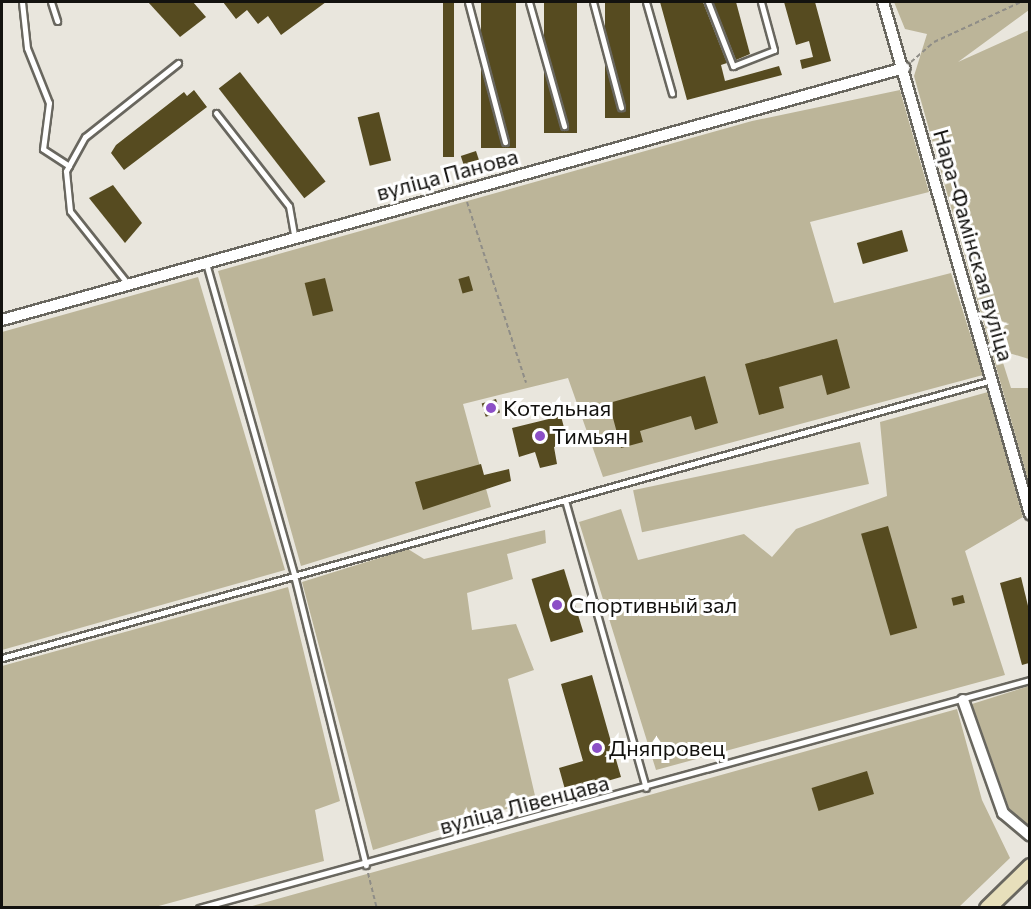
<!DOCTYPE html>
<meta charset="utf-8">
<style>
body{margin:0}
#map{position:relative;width:1031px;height:909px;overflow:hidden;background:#e9e6dd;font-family:Commissioner,sans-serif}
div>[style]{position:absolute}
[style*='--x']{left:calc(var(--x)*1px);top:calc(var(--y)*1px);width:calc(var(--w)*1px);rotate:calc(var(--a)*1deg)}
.green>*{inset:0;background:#bcb599;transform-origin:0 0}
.building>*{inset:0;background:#564b20;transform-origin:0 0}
.path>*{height:2px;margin-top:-1px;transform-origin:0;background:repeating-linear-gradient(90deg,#8f8d87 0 4.5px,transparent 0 7.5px)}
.roads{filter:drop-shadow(2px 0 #69675f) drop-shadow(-2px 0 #69675f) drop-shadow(0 2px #69675f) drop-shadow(0 -2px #69675f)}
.lane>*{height:5px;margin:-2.5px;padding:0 2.5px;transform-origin:2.5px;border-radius:2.5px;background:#fff}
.street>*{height:10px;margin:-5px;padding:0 5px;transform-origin:5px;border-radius:5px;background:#fff}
.secondary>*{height:15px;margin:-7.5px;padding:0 7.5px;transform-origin:7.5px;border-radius:7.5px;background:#e7dfbb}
.dots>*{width:16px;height:16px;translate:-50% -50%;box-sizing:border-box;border:3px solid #fff;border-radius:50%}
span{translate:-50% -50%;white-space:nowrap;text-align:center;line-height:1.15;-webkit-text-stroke:6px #fff;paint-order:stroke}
.street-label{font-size:22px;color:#13120f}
.poi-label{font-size:22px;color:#13120f}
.left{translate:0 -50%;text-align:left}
.frame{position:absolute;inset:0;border:3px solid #13120f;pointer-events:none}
</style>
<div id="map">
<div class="green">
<i style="clip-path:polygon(894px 2px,1029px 2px,1029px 10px,958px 62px,1029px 30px,1029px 359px,999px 350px,1011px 388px,1029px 388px,1029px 484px,914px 76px,927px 34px,905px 29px)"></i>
<i style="clip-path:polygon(900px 90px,929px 192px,810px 222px,834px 303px,951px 273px,983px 375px,603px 477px,568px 378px,463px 404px,491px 507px,301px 566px,218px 271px,752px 121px)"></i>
<i style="clip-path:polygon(198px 277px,285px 570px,2px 650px,2px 332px)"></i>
<i style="clip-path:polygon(988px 392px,1023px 517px,965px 551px,1005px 675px,656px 770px,579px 522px,621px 509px,638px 560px,744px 534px,772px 557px,796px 529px,887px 496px,880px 422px)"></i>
<i style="left:860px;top:442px;width:43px;height:232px;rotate:78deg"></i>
<i style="clip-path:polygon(545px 530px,546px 543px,507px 554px,513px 579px,467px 593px,472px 630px,516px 624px,534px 670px,508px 679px,536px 800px,373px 850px,302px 582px,408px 549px,424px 559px)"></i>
<i style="clip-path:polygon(288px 587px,340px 801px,315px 810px,324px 861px,155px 907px,2px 907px,2px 666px)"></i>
<i style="clip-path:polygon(1029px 686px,1030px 686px,1029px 827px,1009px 808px,972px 704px)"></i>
<i style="clip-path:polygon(957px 709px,982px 800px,1010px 858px,959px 907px,245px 908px)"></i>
</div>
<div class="building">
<i style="clip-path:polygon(148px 2px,193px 2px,206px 17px,180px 37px)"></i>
<i style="clip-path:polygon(223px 2px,326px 2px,281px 35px,268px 16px,258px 24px,247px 10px,236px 19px)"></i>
<i style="left:443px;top:2px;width:11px;height:155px"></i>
<i style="left:481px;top:2px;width:35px;height:146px"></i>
<i style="left:544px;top:2px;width:33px;height:131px"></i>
<i style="left:605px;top:2px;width:25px;height:116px"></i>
<i style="clip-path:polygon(660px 2px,703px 2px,727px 63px,721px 65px,725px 81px,779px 66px,782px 75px,687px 100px)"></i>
<i style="clip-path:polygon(713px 2px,736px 2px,750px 54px,736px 60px)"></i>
<i style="clip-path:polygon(784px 2px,815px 2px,831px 61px,802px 69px,800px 60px,813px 57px,809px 41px,796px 45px)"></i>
<i style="left:240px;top:72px;width:139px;height:27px;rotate:52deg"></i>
<i style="clip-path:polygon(194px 90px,207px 107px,124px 170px,111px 153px,116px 145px,184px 92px,187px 96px)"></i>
<i style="left:379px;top:112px;width:50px;height:22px;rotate:76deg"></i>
<i style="left:476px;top:151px;width:13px;height:16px;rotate:72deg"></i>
<i style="clip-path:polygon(113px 185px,142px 223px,125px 243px,89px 198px)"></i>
<i style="left:902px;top:230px;width:22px;height:47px;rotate:74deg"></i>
<i style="left:469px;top:276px;width:15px;height:11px;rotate:74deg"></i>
<i style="left:325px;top:278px;width:34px;height:21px;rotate:76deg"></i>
<i style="clip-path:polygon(837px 339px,850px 388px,827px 395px,822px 375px,779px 387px,784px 408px,759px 415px,745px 364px)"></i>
<i style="clip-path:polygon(705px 376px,718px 423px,695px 430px,691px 416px,640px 431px,643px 442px,621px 448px,609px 403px)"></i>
<i style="left:496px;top:399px;width:14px;height:15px;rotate:73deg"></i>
<i style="clip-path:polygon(561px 416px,568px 443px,554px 447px,557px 464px,540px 468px,535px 452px,519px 457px,512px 428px)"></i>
<i style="clip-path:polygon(481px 464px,484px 475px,509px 469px,511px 481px,423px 510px,415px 482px)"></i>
<i style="left:888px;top:526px;width:106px;height:28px;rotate:74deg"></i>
<i style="left:564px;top:569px;width:66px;height:34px;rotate:73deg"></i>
<i style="clip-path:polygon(1021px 577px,1029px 610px,1029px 663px,1022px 665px,1000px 583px)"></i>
<i style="left:963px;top:595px;width:8px;height:12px;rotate:76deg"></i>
<i style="clip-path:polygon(592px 675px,621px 777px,566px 793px,559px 768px,583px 761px,561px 684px)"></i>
<i style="left:867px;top:771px;width:24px;height:58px;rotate:73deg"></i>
</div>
<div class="path">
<i style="--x:911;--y:62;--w:30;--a:-41"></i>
<i style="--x:934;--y:42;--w:96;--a:-24.7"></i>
<i style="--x:467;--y:202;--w:190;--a:71.9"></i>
<i style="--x:368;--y:873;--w:36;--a:76"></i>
</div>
<div class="roads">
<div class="lane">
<i style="--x:22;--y:2;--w:46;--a:83.8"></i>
<i style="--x:27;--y:48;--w:59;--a:68.2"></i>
<i style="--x:49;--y:103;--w:46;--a:97.4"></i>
<i style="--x:43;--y:149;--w:31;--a:33"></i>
<i style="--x:51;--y:2;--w:20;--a:72"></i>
<i style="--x:468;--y:2;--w:145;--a:75.2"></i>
<i style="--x:529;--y:2;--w:129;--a:74.2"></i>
<i style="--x:593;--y:2;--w:109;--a:75.1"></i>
<i style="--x:646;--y:2;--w:95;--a:74.1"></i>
<i style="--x:708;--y:2;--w:69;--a:68.7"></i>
<i style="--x:733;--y:66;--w:44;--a:-21.3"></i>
<i style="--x:774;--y:50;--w:50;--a:-105.2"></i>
<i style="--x:216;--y:113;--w:118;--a:51.9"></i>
<i style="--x:289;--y:206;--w:29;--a:80"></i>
<i style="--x:206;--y:263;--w:324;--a:74.2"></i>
<i style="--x:294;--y:575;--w:299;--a:76.1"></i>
<i style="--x:128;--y:284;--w:93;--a:-128.5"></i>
<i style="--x:70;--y:211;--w:40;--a:-95.7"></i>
<i style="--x:66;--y:171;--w:39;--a:-61"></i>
<i style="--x:85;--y:137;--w:119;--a:-38.5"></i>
<i style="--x:565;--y:500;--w:299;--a:74.3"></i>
<i style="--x:2;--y:658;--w:1028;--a:-15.69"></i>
<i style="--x:199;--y:908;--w:862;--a:-15.34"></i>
</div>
<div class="street">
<i style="--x:883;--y:2;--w:533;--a:73.98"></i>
<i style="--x:2;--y:320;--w:937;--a:-15.61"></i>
<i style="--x:963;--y:700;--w:120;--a:70.5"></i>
<i style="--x:1003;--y:813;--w:35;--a:40"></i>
</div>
<div class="secondary">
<i style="--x:987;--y:908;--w:60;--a:-44.3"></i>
</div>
</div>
<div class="dots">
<i style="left:491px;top:408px;background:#8c4fc6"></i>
<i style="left:540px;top:436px;background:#8c4fc6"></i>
<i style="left:557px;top:605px;background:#8c4fc6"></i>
<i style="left:597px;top:748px;background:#8c4fc6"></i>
</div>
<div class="street-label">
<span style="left:447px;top:174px;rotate:-15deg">вуліца Панова</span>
<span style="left:974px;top:245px;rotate:74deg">Нара-Фамінская вуліца</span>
<span style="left:524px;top:804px;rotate:-15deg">вуліца Лівенцава</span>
</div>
<div class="poi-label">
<span class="left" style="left:503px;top:408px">Котельная</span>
<span class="left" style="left:552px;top:436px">Тимьян</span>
<span class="left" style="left:569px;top:605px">Спортивный зал</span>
<span class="left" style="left:609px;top:748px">Дняпровец</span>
</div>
<div class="frame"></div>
</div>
